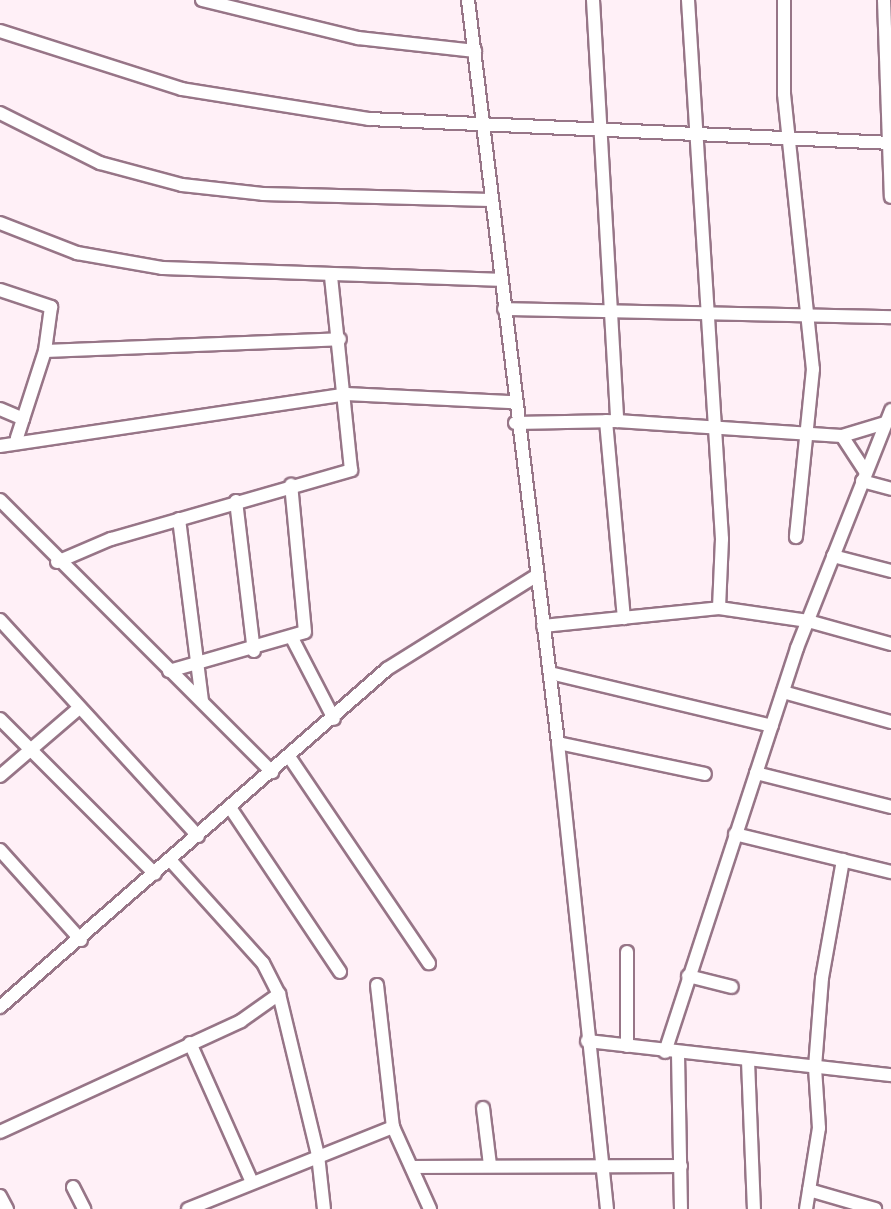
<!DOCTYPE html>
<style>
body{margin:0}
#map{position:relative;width:891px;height:1209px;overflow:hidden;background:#fff0f7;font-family:Inter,sans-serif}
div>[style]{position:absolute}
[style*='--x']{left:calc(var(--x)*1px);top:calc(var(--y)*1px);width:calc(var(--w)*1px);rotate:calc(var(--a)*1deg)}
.roads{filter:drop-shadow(2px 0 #977587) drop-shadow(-2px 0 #977587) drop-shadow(0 2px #977587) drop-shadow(0 -2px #977587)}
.street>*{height:12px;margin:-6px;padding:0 6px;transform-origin:6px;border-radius:6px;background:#fff}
span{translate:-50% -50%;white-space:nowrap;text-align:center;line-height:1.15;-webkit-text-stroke:5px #fff;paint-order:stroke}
</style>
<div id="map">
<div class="roads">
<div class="street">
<i style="--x:202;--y:0;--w:161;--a:13.7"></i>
<i style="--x:358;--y:38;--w:118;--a:6.3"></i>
<i style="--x:468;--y:0;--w:748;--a:83.09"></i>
<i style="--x:558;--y:743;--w:469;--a:84"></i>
<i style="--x:593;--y:0;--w:422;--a:86.7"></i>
<i style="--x:688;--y:0;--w:540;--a:86.39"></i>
<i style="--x:722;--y:539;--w:69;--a:92.5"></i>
<i style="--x:784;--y:0;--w:94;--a:90"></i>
<i style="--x:784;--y:94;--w:277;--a:84"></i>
<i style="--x:813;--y:369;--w:169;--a:95.8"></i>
<i style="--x:884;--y:0;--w:197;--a:88"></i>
<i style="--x:0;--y:31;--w:191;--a:17.7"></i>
<i style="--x:182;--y:89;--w:189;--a:9.1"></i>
<i style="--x:369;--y:119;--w:523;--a:2.63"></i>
<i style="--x:0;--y:113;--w:112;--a:26.6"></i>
<i style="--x:100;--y:163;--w:85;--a:15"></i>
<i style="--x:182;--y:185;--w:81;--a:6.3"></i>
<i style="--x:263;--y:194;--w:227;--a:1.5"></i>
<i style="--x:0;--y:223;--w:83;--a:21.3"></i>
<i style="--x:77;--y:253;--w:86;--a:10"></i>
<i style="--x:162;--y:268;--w:337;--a:2"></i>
<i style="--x:0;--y:290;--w:54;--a:18.4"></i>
<i style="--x:51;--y:307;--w:44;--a:97.8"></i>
<i style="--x:504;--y:309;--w:387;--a:1.2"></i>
<i style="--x:0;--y:409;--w:25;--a:23"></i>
<i style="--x:23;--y:419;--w:20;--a:108"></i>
<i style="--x:23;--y:419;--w:71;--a:-72.1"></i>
<i style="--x:45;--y:351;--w:295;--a:-2.3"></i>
<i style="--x:606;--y:421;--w:198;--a:84.8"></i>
<i style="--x:515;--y:423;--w:102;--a:-1.1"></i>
<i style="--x:617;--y:421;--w:225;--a:3.8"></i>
<i style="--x:842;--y:436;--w:42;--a:56.7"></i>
<i style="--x:842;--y:436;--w:45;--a:-16.8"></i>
<i style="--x:0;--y:446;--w:351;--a:-8.5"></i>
<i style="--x:347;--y:394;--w:166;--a:2.8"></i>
<i style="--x:862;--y:481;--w:30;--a:15"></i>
<i style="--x:0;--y:500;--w:385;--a:45"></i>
<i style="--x:236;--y:501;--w:151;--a:83.2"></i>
<i style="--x:179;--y:519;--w:183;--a:82.8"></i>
<i style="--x:833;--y:556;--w:60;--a:14.5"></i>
<i style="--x:57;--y:562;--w:59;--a:-23.1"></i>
<i style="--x:111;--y:539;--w:250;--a:-16"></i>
<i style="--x:351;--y:470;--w:193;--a:-95.9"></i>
<i style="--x:0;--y:620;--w:293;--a:47.5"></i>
<i style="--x:543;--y:626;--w:177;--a:-5.8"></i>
<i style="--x:719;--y:608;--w:90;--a:8.3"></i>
<i style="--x:808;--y:621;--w:86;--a:15.5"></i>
<i style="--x:292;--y:638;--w:91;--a:62.6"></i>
<i style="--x:169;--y:671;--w:141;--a:-16"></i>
<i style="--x:305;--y:632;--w:148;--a:-95.4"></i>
<i style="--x:550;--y:673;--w:228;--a:13.4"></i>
<i style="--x:783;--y:692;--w:112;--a:15.5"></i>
<i style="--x:0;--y:719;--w:219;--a:45"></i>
<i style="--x:558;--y:743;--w:150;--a:11.9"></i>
<i style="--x:290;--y:758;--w:248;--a:55.9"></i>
<i style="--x:756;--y:773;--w:139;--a:14.1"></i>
<i style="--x:0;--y:776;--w:103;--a:-40.7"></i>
<i style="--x:231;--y:809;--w:196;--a:56.2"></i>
<i style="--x:735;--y:834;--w:161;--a:13.7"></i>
<i style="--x:0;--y:850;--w:121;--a:48"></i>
<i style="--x:171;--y:861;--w:137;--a:48"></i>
<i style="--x:263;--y:963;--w:35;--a:63"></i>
<i style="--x:279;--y:994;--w:166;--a:76.4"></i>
<i style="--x:318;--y:1155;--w:54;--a:83.7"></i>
<i style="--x:627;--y:952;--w:94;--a:90"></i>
<i style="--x:688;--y:976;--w:45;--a:14"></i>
<i style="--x:377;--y:985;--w:143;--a:83.6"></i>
<i style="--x:393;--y:1127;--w:90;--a:65.7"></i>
<i style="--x:0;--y:1007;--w:514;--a:-41.13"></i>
<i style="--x:387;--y:669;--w:173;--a:-32"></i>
<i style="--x:587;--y:1041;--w:306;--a:6.4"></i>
<i style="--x:190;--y:1043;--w:152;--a:66"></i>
<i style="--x:665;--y:1052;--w:425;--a:-71.9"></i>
<i style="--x:797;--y:648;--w:256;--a:-68.4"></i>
<i style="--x:678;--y:1054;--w:155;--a:88.9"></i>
<i style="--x:748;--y:1061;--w:148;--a:87.7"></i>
<i style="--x:483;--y:1108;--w:57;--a:83"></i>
<i style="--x:0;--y:1132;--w:265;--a:-24.7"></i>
<i style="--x:241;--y:1021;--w:47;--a:-35.4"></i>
<i style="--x:412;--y:1167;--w:269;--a:-0.2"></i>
<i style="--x:73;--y:1187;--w:25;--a:63"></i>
<i style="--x:809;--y:1190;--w:69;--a:16.1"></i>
<i style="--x:0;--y:1196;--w:15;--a:62"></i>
<i style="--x:188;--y:1209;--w:221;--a:-21.8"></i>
<i style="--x:806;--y:1209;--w:82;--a:-80.9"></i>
<i style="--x:819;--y:1128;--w:61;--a:-93.8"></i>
<i style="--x:815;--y:1067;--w:89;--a:-85.5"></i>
<i style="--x:822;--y:978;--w:120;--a:-79.9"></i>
</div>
</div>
</div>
